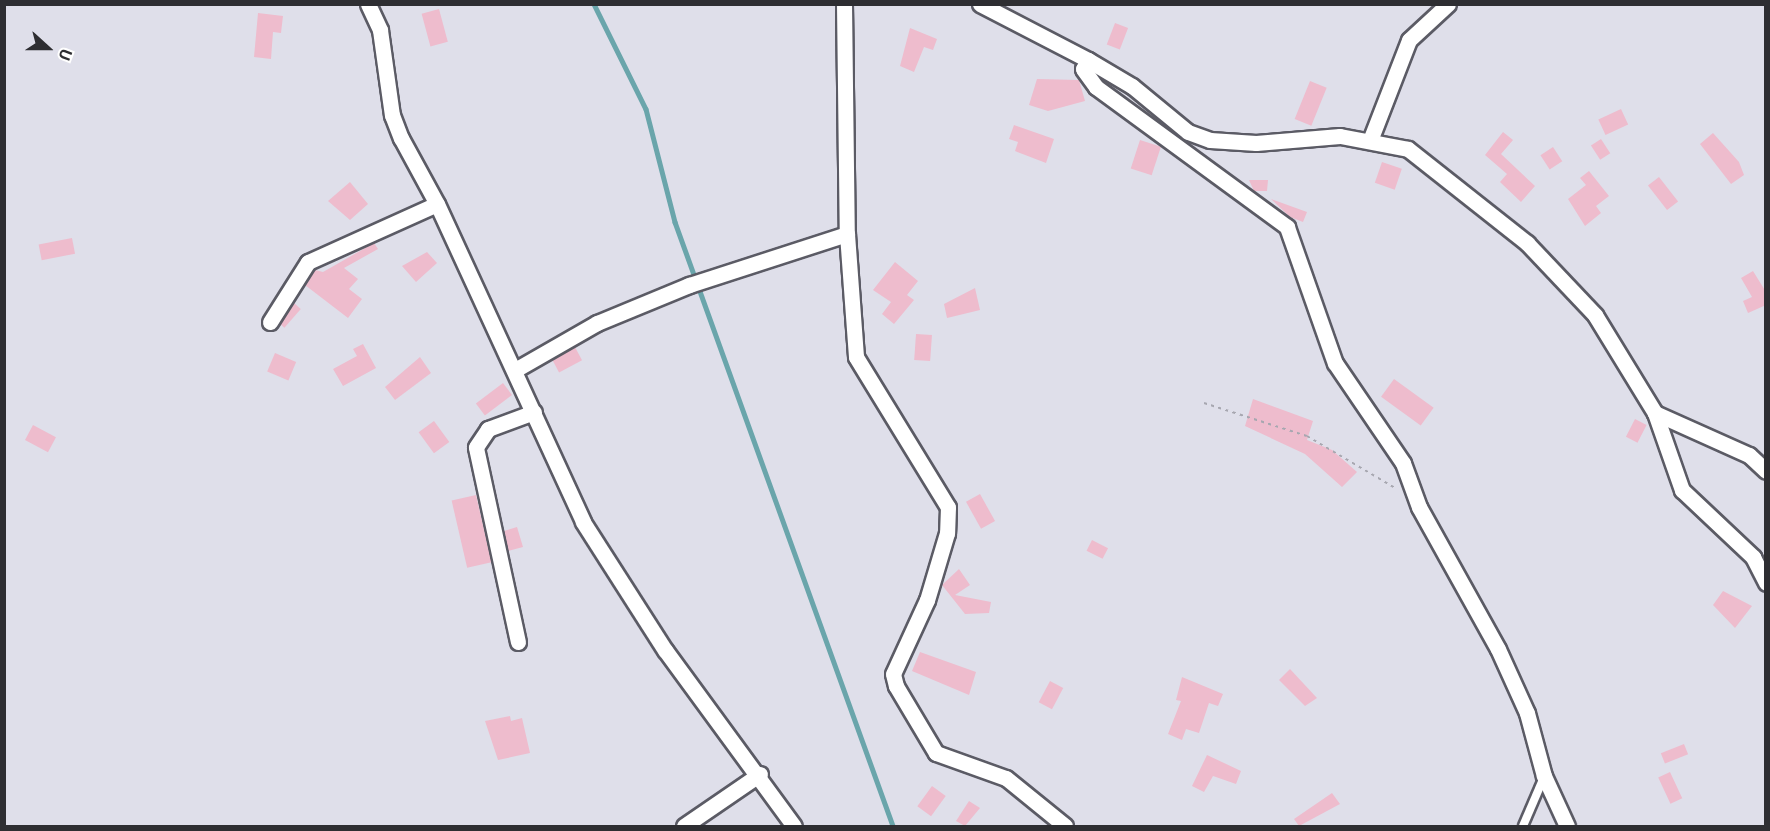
<!DOCTYPE html>
<style>
body{margin:0}
#map{position:relative;width:1770px;height:831px;overflow:hidden;background:#dfdfea;font-family:Roboto,sans-serif}
div>[style]{position:absolute}
[style*='--x']{left:calc(var(--x)*1px);top:calc(var(--y)*1px);width:calc(var(--w)*1px);rotate:calc(var(--a)*1deg)}
.stream>*{height:4.5px;margin:-2.25px;padding:0 2.25px;transform-origin:2.25px;border-radius:2.25px;background:#6aa5ab}
.building>*{inset:0;background:#eebccd;transform-origin:0 0}
.path>*{height:2px;margin-top:-1px;transform-origin:0;background:repeating-linear-gradient(90deg,#a7a7b0 0 3px,transparent 0 7.5px)}
.roads{filter:drop-shadow(2px 0 #5b5b65) drop-shadow(-2px 0 #5b5b65) drop-shadow(0 2px #5b5b65) drop-shadow(0 -2px #5b5b65)}
.lane>*{height:8px;margin:-4px;padding:0 4px;transform-origin:4px;border-radius:4px;background:#fff}
.street>*{height:15px;margin:-7.5px;padding:0 7.5px;transform-origin:7.5px;border-radius:7.5px;background:#fff}
span{translate:-50% -50%;white-space:nowrap;text-align:center;line-height:1.15;-webkit-text-stroke:4.5px #fff;paint-order:stroke}
.frame{position:absolute;inset:0;border:6px solid #2e2e32;pointer-events:none}
.north{position:absolute;left:18px;top:18px;width:60px;height:60px;-webkit-text-stroke:4px #fff;paint-order:stroke;rotate:111deg;font-size:16px;font-weight:700;line-height:24px;text-align:center;color:#2e2e32}
.north::after{content:'';display:block;margin:auto;width:21px;height:27px;background:#2e2e32;clip-path:polygon(50% 0,100% 100%,50% 72%,0 100%)}
</style>
<div id="map">
<div class="stream">
<i style="--x:594;--y:4;--w:117;--a:63.7"></i>
<i style="--x:646;--y:109;--w:117;--a:75.6"></i>
<i style="--x:675;--y:222;--w:642;--a:70.15"></i>
</div>
<div class="building">
<i style="left:439px;top:9px;width:34px;height:18px;rotate:75deg"></i>
<i style="clip-path:polygon(258px 13px,283px 16px,281px 33px,273px 32px,271px 59px,254px 57px)"></i>
<i style="left:1115px;top:23px;width:14px;height:23px;rotate:21deg"></i>
<i style="clip-path:polygon(910px 28px,937px 39px,933px 50px,924px 47px,914px 72px,900px 66px)"></i>
<i style="clip-path:polygon(1037px 79px,1079px 80px,1085px 101px,1048px 111px,1029px 105px)"></i>
<i style="left:1310px;top:81px;width:18px;height:41px;rotate:22deg"></i>
<i style="left:1621px;top:109px;width:17px;height:25px;rotate:65deg"></i>
<i style="clip-path:polygon(1014px 125px,1054px 139px,1046px 163px,1015px 151px,1018px 142px,1009px 139px)"></i>
<i style="clip-path:polygon(1503px 132px,1513px 140px,1501px 154px,1535px 186px,1521px 202px,1500px 182px,1507px 174px,1485px 155px)"></i>
<i style="clip-path:polygon(1713px 133px,1739px 162px,1744px 175px,1731px 184px,1700px 144px)"></i>
<i style="left:1601px;top:139px;width:17px;height:12px;rotate:57deg"></i>
<i style="left:1140px;top:140px;width:22px;height:30px;rotate:18deg"></i>
<i style="left:1553px;top:147px;width:17px;height:15px;rotate:57deg"></i>
<i style="left:1382px;top:162px;width:21px;height:22px;rotate:19deg"></i>
<i style="clip-path:polygon(1589px 171px,1609px 196px,1596px 206px,1601px 213px,1585px 226px,1568px 199px,1586px 185px,1580px 178px)"></i>
<i style="left:1659px;top:177px;width:31px;height:14px;rotate:52deg"></i>
<i style="clip-path:polygon(1249px 180px,1268px 180px,1267px 191px,1254px 191px)"></i>
<i style="clip-path:polygon(350px 182px,368px 204px,350px 220px,328px 201px)"></i>
<i style="clip-path:polygon(1271px 199px,1307px 212px,1303px 222px,1290px 217px)"></i>
<i style="left:72px;top:238px;width:16px;height:34px;rotate:79deg"></i>
<i style="clip-path:polygon(374px 243px,378px 249px,344px 268px,358px 279px,349px 289px,362px 299px,348px 318px,305px 285px,315px 270px,323px 272px)"></i>
<i style="clip-path:polygon(427px 252px,437px 263px,416px 282px,402px 266px)"></i>
<i style="clip-path:polygon(895px 262px,918px 281px,907px 295px,914px 300px,894px 324px,882px 314px,891px 302px,873px 290px)"></i>
<i style="clip-path:polygon(1753px 271px,1766px 292px,1766px 305px,1748px 313px,1743px 301px,1752px 297px,1741px 278px)"></i>
<i style="clip-path:polygon(975px 288px,980px 310px,947px 318px,944px 304px)"></i>
<i style="left:294px;top:303px;width:9px;height:25px;rotate:41deg"></i>
<i style="left:916px;top:334px;width:16px;height:26px;rotate:4deg"></i>
<i style="clip-path:polygon(363px 344px,376px 368px,343px 386px,333px 369px,357px 356px,353px 349px)"></i>
<i style="left:575px;top:347px;width:15px;height:26px;rotate:62deg"></i>
<i style="left:275px;top:353px;width:23px;height:20px;rotate:23deg"></i>
<i style="clip-path:polygon(420px 357px,431px 373px,395px 400px,385px 387px)"></i>
<i style="left:1394px;top:379px;width:49px;height:22px;rotate:36deg"></i>
<i style="left:503px;top:383px;width:15px;height:34px;rotate:53deg"></i>
<i style="clip-path:polygon(1253px 399px,1313px 421px,1307px 440px,1332px 450px,1357px 472px,1342px 487px,1305px 454px,1245px 426px)"></i>
<i style="left:1635px;top:419px;width:13px;height:20px;rotate:27deg"></i>
<i style="left:434px;top:421px;width:26px;height:19px;rotate:54deg"></i>
<i style="left:33px;top:425px;width:26px;height:17px;rotate:28deg"></i>
<i style="left:980px;top:494px;width:31px;height:16px;rotate:61deg"></i>
<i style="left:476px;top:495px;width:69px;height:25px;rotate:77deg"></i>
<i style="clip-path:polygon(517px 527px,523px 547px,508px 551px,504px 531px)"></i>
<i style="left:1092px;top:540px;width:18px;height:12px;rotate:27deg"></i>
<i style="clip-path:polygon(959px 569px,970px 585px,955px 595px,991px 602px,989px 613px,965px 614px,942px 585px)"></i>
<i style="clip-path:polygon(1723px 591px,1752px 606px,1735px 628px,1713px 605px)"></i>
<i style="clip-path:polygon(920px 652px,976px 672px,969px 695px,912px 671px)"></i>
<i style="clip-path:polygon(1290px 669px,1317px 698px,1305px 706px,1279px 680px)"></i>
<i style="clip-path:polygon(1182px 677px,1223px 694px,1218px 706px,1209px 703px,1199px 733px,1186px 729px,1182px 740px,1168px 734px,1181px 701px,1176px 700px)"></i>
<i style="left:1050px;top:681px;width:15px;height:24px;rotate:28deg"></i>
<i style="clip-path:polygon(510px 716px,511px 721px,522px 718px,530px 753px,498px 760px,485px 721px)"></i>
<i style="left:1684px;top:744px;width:11px;height:25px;rotate:68deg"></i>
<i style="clip-path:polygon(1207px 755px,1241px 771px,1236px 784px,1213px 776px,1204px 792px,1192px 786px)"></i>
<i style="left:1670px;top:772px;width:29px;height:13px;rotate:65deg"></i>
<i style="left:932px;top:786px;width:17px;height:25px;rotate:36deg"></i>
<i style="clip-path:polygon(1332px 793px,1340px 804px,1299px 826px,1294px 819px)"></i>
<i style="clip-path:polygon(969px 801px,980px 808px,965px 826px,956px 821px)"></i>
</div>
<div class="path">
<i style="--x:1204;--y:403;--w:108;--a:17.8"></i>
<i style="--x:1307;--y:436;--w:104;--a:30.5"></i>
</div>
<div class="roads">
<div class="lane">
<i style="--x:1523;--y:826;--w:53;--a:-66.8"></i>
</div>
<div class="street">
<i style="--x:368;--y:4;--w:29;--a:65"></i>
<i style="--x:380;--y:30;--w:86;--a:82"></i>
<i style="--x:392;--y:115;--w:25;--a:69"></i>
<i style="--x:401;--y:138;--w:75;--a:61.4"></i>
<i style="--x:437;--y:204;--w:350;--a:65.3"></i>
<i style="--x:583;--y:522;--w:152;--a:57.4"></i>
<i style="--x:665;--y:650;--w:218;--a:53.8"></i>
<i style="--x:844;--y:4;--w:230;--a:89.3"></i>
<i style="--x:847;--y:234;--w:123;--a:85.8"></i>
<i style="--x:856;--y:357;--w:176;--a:58.5"></i>
<i style="--x:948;--y:507;--w:26;--a:92"></i>
<i style="--x:947;--y:533;--w:70;--a:106.6"></i>
<i style="--x:927;--y:600;--w:81;--a:114.7"></i>
<i style="--x:893;--y:674;--w:12;--a:76"></i>
<i style="--x:896;--y:686;--w:78;--a:59.2"></i>
<i style="--x:936;--y:753;--w:74;--a:19.7"></i>
<i style="--x:1006;--y:778;--w:76;--a:39.1"></i>
<i style="--x:980;--y:4;--w:122;--a:27.4"></i>
<i style="--x:1088;--y:60;--w:51;--a:30.6"></i>
<i style="--x:1132;--y:86;--w:72;--a:39.4"></i>
<i style="--x:1188;--y:132;--w:23;--a:20"></i>
<i style="--x:1210;--y:140;--w:46;--a:3.7"></i>
<i style="--x:1256;--y:143;--w:84;--a:-4.8"></i>
<i style="--x:1340;--y:136;--w:69;--a:10.8"></i>
<i style="--x:1408;--y:149;--w:152;--a:38.3"></i>
<i style="--x:1527;--y:243;--w:99;--a:46.6"></i>
<i style="--x:1595;--y:315;--w:115;--a:58.5"></i>
<i style="--x:1655;--y:413;--w:82;--a:70.7"></i>
<i style="--x:1682;--y:490;--w:98;--a:43.3"></i>
<i style="--x:1753;--y:557;--w:29;--a:63"></i>
<i style="--x:1088;--y:60;--w:10;--a:119"></i>
<i style="--x:1083;--y:69;--w:22;--a:54"></i>
<i style="--x:1096;--y:87;--w:237;--a:36.2"></i>
<i style="--x:1287;--y:227;--w:144;--a:70.6"></i>
<i style="--x:1335;--y:363;--w:121;--a:55.8"></i>
<i style="--x:1403;--y:463;--w:47;--a:70"></i>
<i style="--x:1419;--y:507;--w:162;--a:60.9"></i>
<i style="--x:1498;--y:649;--w:70;--a:65.6"></i>
<i style="--x:1527;--y:713;--w:65;--a:74.9"></i>
<i style="--x:1544;--y:776;--w:55;--a:65.3"></i>
<i style="--x:1371;--y:138;--w:105;--a:-68.8"></i>
<i style="--x:1409;--y:40;--w:53;--a:-42.7"></i>
<i style="--x:270;--y:322;--w:71;--a:-57.7"></i>
<i style="--x:308;--y:262;--w:141;--a:-24.2"></i>
<i style="--x:515;--y:370;--w:95;--a:-29.8"></i>
<i style="--x:597;--y:323;--w:100;--a:-22.4"></i>
<i style="--x:689;--y:285;--w:166;--a:-17.9"></i>
<i style="--x:1655;--y:413;--w:103;--a:24.1"></i>
<i style="--x:1749;--y:455;--w:23;--a:43"></i>
<i style="--x:518;--y:642;--w:199;--a:-102.2"></i>
<i style="--x:476;--y:447;--w:22;--a:-56"></i>
<i style="--x:488;--y:429;--w:49;--a:-20.3"></i>
<i style="--x:684;--y:826;--w:92;--a:-34.4"></i>
</div>
</div>
<div class="frame"></div>
<div class="north">U</div>
</div>
